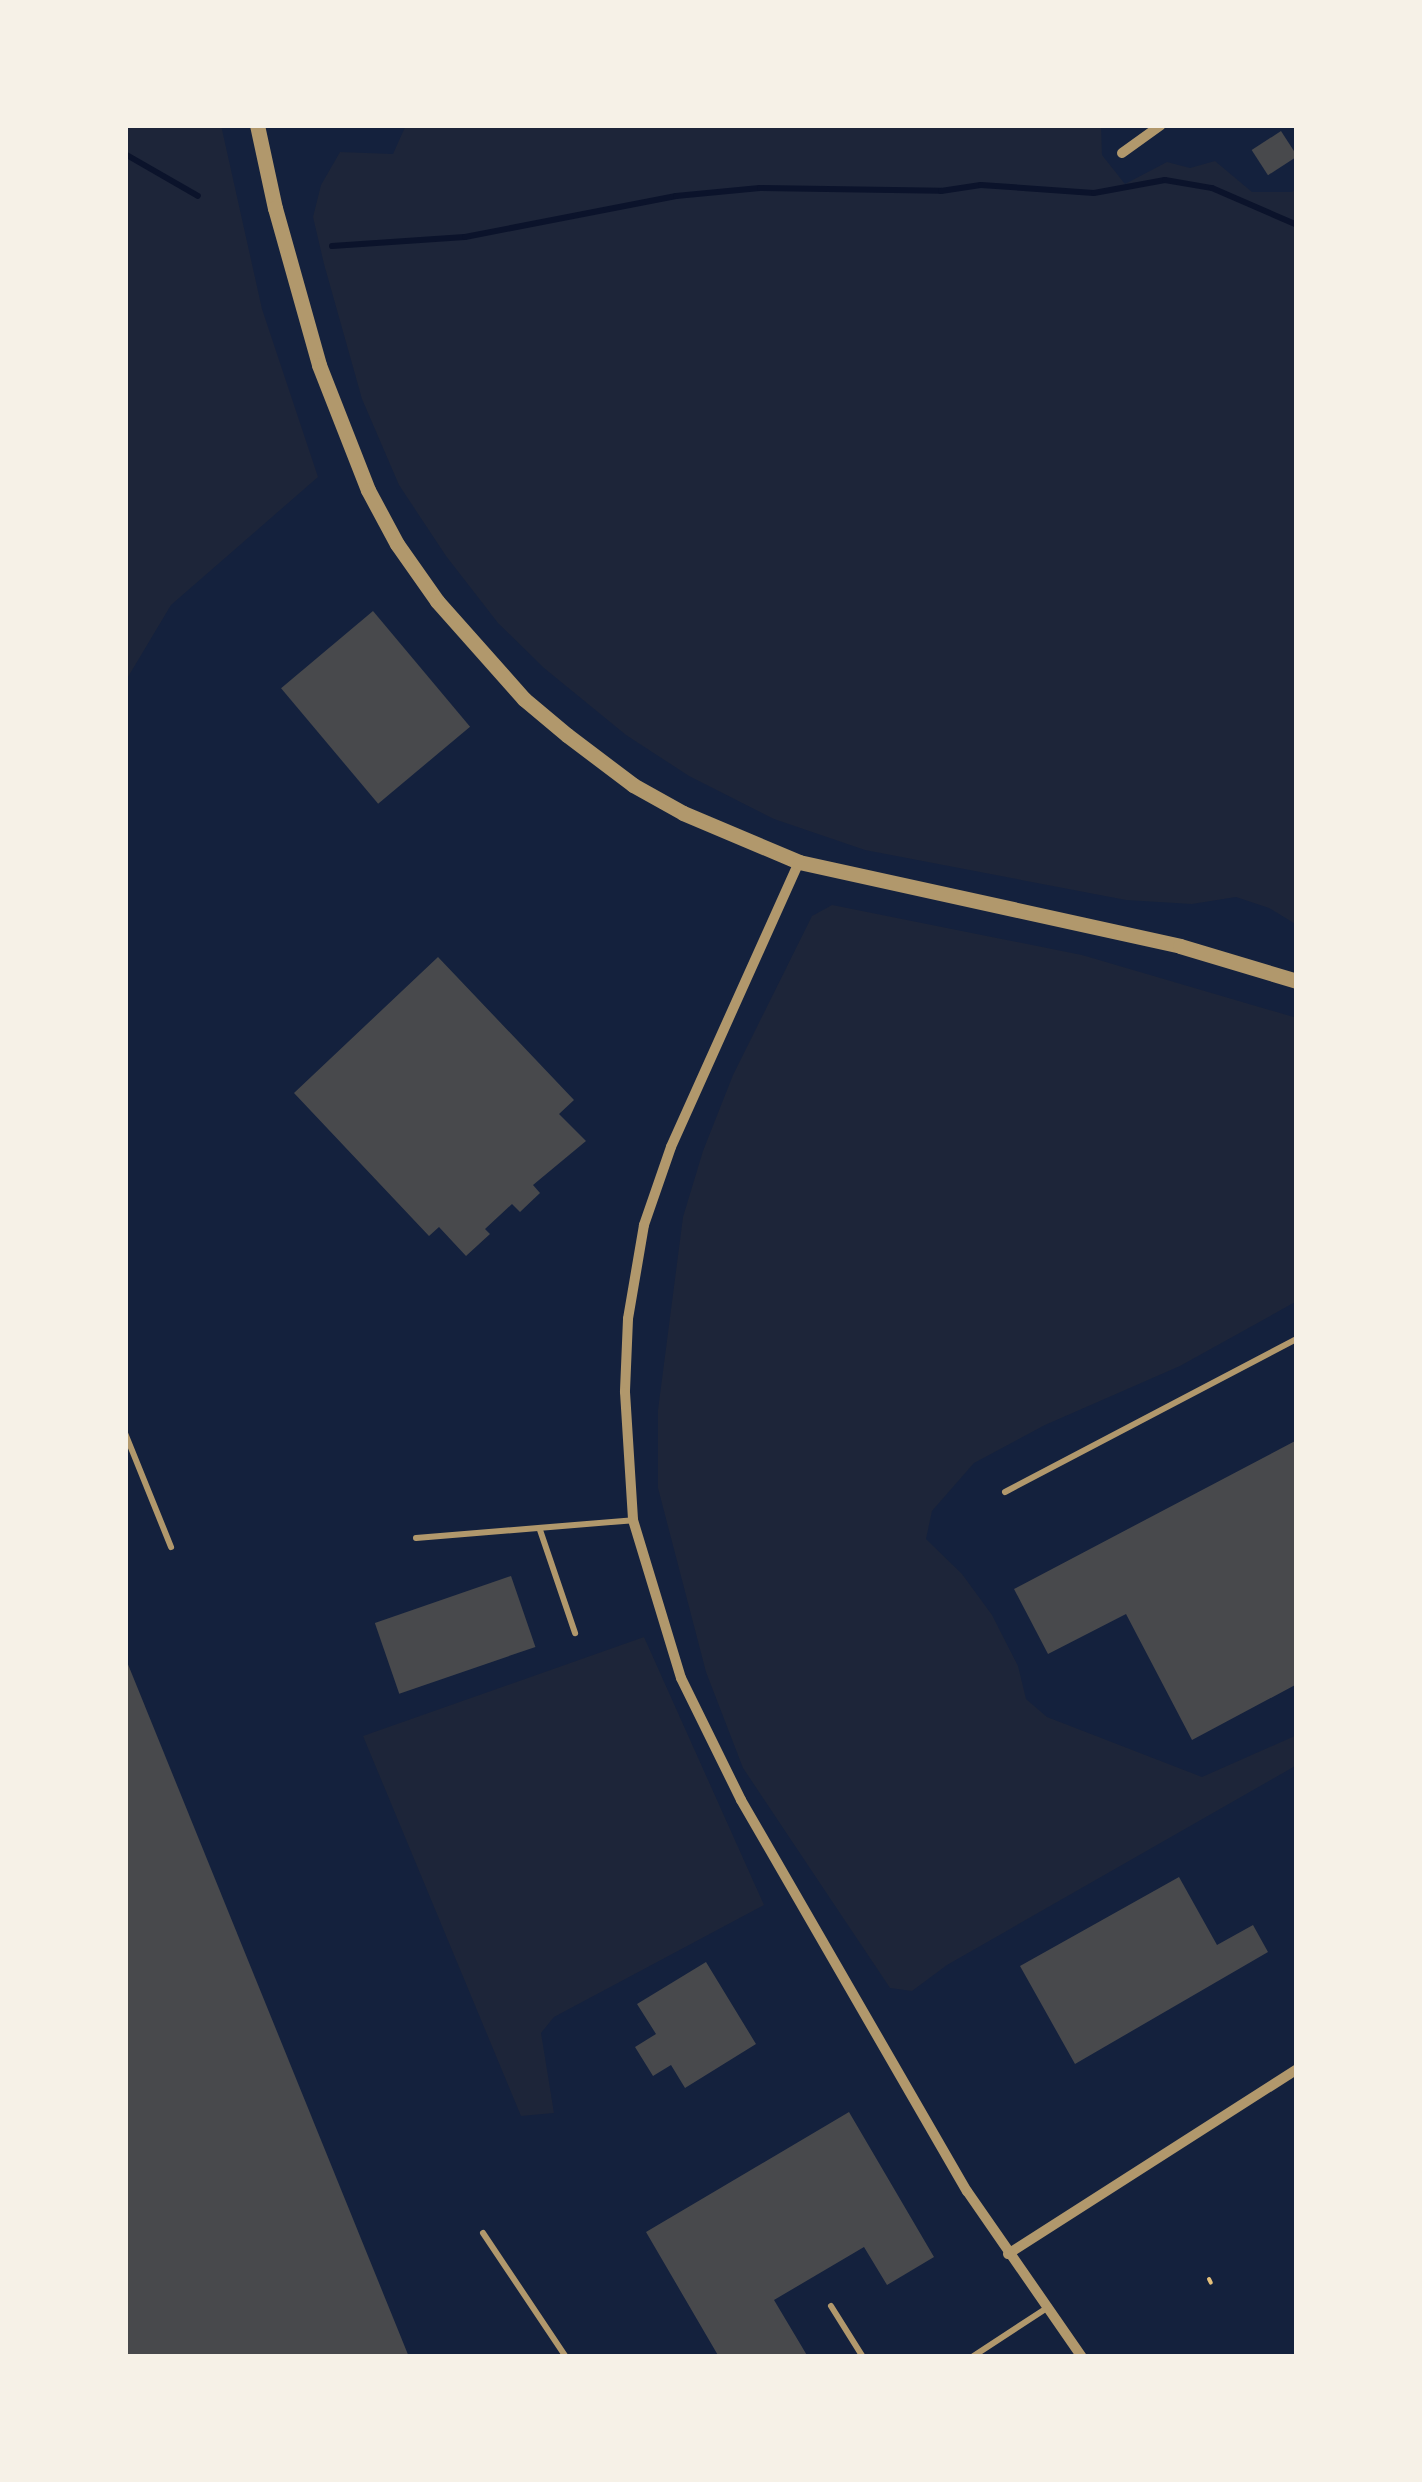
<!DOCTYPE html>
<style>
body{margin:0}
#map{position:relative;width:1422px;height:2482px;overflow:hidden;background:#14213d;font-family:"Open Sans",sans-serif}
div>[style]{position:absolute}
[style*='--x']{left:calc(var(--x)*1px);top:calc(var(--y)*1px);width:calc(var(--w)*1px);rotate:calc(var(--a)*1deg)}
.green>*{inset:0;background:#1d2539}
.stream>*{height:6px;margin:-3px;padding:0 3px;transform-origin:3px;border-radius:3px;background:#0b132b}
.building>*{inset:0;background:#48494c;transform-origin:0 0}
.path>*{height:4px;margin:-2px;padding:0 2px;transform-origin:2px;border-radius:2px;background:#e5c07b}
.service>*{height:6px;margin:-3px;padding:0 3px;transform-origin:3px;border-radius:3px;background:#b1986c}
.minor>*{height:10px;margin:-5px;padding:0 5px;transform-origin:5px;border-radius:5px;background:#b1986c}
.tertiary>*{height:15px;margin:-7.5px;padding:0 7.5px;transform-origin:7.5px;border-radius:7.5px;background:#b1986c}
span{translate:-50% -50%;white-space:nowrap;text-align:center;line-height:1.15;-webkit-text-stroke:8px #f6f1e7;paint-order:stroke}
.frame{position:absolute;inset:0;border:128px solid #f6f1e7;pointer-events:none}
</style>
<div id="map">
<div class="green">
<i style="clip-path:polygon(125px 125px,221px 125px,262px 309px,318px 477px,171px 605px,125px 682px)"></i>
<i style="clip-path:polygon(406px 125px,1101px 125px,1102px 155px,1125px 184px,1167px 162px,1190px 168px,1215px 161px,1252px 192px,1292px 192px,1297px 187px,1297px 925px,1269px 908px,1236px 897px,1192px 904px,1126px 900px,865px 850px,774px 819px,689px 776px,626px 735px,544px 668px,498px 623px,446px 556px,399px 485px,362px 399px,324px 264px,313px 217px,321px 185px,340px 152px,393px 154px)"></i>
<i style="clip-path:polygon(832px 905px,1082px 955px,1297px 1018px,1297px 1301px,1180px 1366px,1045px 1425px,974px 1463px,932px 1511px,926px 1539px,962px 1574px,992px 1615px,1018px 1666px,1026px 1699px,1047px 1717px,1202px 1777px,1297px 1735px,1297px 1765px,947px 1965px,912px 1991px,890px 1988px,743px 1768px,706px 1672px,658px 1488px,658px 1410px,683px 1217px,703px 1151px,733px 1075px,812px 916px)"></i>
<i style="clip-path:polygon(644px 1637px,764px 1905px,554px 2017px,541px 2033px,554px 2113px,521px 2116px,363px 1736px)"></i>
</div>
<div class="stream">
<i style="--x:125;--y:154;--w:84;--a:29.9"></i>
<i style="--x:332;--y:246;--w:133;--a:-3.9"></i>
<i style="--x:465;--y:237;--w:215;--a:-11"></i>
<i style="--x:676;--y:196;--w:84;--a:-5.4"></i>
<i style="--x:760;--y:188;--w:181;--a:0.9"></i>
<i style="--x:941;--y:191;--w:40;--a:-8.5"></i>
<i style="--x:981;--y:185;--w:113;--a:4"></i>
<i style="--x:1094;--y:193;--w:72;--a:-10.4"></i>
<i style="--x:1165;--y:180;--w:48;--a:9.7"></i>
<i style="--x:1212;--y:188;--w:93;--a:23.5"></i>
</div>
<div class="building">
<i style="left:1281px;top:131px;width:30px;height:35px;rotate:57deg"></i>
<i style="left:373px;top:611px;width:151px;height:120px;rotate:50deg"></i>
<i style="clip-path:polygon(438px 957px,574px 1100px,559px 1114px,586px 1141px,533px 1185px,540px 1193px,520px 1212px,512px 1204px,485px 1229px,490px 1234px,466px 1256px,439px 1227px,429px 1236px,294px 1093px)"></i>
<i style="clip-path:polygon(1297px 1440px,1297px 1684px,1192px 1740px,1126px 1614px,1048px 1654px,1014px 1589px)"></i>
<i style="left:511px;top:1576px;width:75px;height:144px;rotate:71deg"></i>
<i style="clip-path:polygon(125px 1657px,409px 2357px,125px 2357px)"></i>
<i style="clip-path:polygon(1179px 1877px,1217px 1945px,1253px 1925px,1268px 1952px,1075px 2064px,1020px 1966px)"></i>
<i style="clip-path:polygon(706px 1962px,756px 2044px,685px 2088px,671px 2065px,653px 2076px,635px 2047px,656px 2034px,637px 2004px)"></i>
<i style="clip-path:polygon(849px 2112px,934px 2257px,887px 2285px,864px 2247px,774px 2300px,808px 2357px,719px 2357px,646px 2232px)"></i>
</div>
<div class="path">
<i style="--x:1209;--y:2279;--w:4;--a:63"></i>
</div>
<div class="service">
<i style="--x:125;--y:1433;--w:123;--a:68"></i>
<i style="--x:1005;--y:1492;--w:330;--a:-27.7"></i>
<i style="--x:540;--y:1530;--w:109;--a:71.2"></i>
<i style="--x:416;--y:1538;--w:218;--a:-4.7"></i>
<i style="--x:483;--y:2233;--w:149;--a:56.2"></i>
<i style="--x:831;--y:2306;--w:60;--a:57.9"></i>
<i style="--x:972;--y:2357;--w:90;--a:-33.2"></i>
</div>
<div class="minor">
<i style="--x:1122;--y:153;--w:48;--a:-35.7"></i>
<i style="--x:799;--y:862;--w:312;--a:114.2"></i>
<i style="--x:671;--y:1147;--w:83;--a:109.1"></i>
<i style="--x:644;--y:1225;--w:95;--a:99.7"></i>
<i style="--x:628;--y:1319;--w:73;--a:92.4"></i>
<i style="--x:625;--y:1392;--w:128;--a:86.4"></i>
<i style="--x:633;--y:1520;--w:165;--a:73.1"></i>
<i style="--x:681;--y:1678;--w:136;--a:63.8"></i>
<i style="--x:741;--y:1800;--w:452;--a:60"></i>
<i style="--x:967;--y:2191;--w:202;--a:55.3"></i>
<i style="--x:1008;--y:2254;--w:343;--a:-32.6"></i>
</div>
<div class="tertiary">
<i style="--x:257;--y:125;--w:85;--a:77.8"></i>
<i style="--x:275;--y:208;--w:163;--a:74.3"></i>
<i style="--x:319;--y:365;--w:134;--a:68.6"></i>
<i style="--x:368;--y:490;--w:61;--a:61.8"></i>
<i style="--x:397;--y:544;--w:70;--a:54.9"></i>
<i style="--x:437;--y:601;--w:131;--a:48.4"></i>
<i style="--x:524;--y:699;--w:56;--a:39.9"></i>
<i style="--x:567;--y:735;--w:83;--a:37.1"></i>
<i style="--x:633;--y:785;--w:57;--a:29.2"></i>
<i style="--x:683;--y:813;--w:126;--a:22.9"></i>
<i style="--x:799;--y:862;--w:390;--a:12.4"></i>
<i style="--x:1180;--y:946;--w:122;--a:16.7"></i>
</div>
<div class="frame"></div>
</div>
